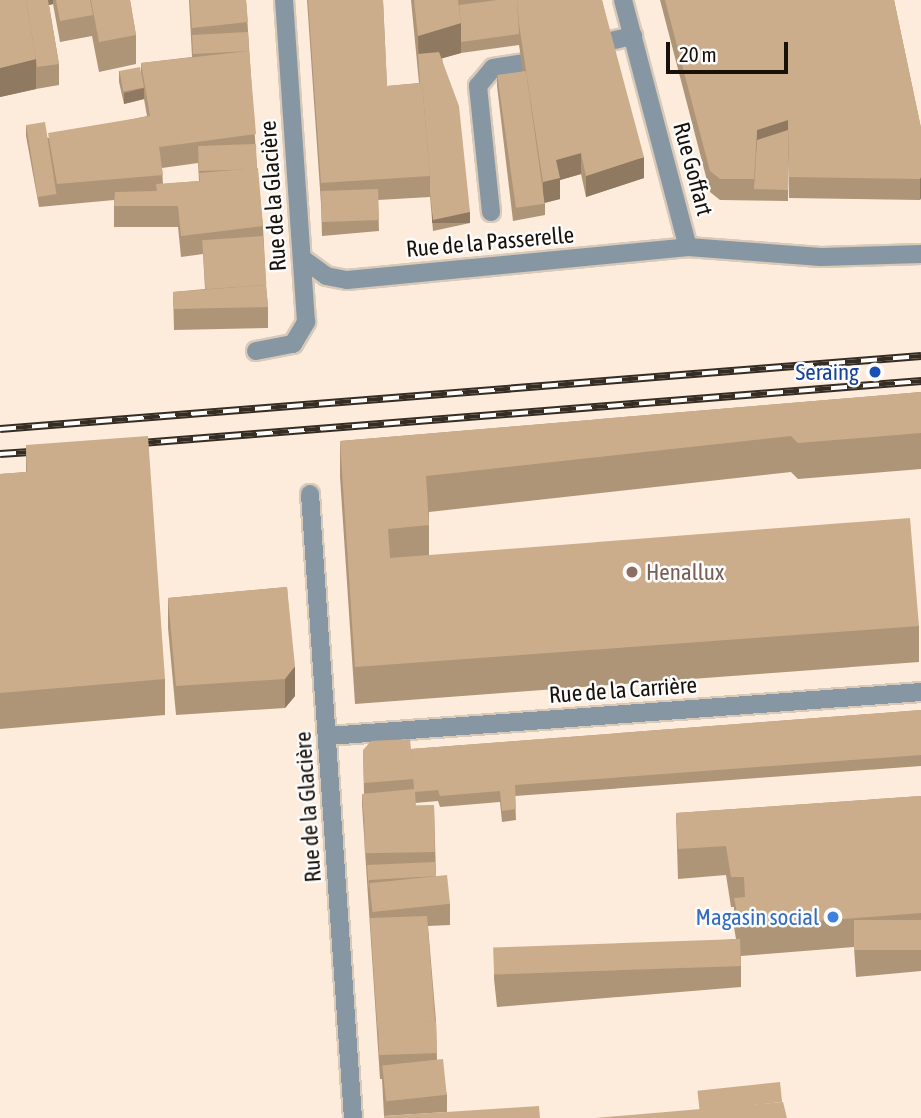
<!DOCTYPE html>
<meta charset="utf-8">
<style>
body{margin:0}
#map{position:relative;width:921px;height:1118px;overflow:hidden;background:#fdecdb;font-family:"Asap Condensed",sans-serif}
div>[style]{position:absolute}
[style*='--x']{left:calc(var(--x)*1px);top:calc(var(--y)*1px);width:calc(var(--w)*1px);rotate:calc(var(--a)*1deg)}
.roads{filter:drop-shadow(2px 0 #d8c9b9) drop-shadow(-2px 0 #d8c9b9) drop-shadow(0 2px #d8c9b9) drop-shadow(0 -2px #d8c9b9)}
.service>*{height:18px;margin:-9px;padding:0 9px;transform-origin:9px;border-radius:9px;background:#8697a3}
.minor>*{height:18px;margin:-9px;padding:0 9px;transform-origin:9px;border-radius:9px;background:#8697a3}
.rail>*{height:8px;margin-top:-4px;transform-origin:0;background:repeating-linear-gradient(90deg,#fcfcfc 0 16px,#352d24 0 32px);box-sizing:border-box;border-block:2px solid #352d24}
.wall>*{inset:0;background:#af9578}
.shaded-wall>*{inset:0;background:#8f7961;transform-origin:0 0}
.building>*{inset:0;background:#ccad8b;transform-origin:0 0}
.dots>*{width:19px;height:19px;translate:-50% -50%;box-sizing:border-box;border:4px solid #fcfcfc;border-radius:50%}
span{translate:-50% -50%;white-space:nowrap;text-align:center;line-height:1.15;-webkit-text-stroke:5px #fcfcfc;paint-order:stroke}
.street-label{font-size:23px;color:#181109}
.transit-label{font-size:23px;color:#164399}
.right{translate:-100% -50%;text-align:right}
.education-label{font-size:23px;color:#785e54}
.left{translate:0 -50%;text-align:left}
.shop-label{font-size:23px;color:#366cbe}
.scale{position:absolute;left:666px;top:42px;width:122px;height:32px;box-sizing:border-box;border:4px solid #181109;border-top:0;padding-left:9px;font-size:21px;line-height:24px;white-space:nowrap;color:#181109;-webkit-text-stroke:5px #fcfcfc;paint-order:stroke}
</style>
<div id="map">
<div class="roads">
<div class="service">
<i style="--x:606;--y:42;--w:28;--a:-13"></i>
<i style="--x:491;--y:212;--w:127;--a:-95.9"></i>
<i style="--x:478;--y:86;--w:23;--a:-50"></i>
<i style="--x:493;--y:68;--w:31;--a:-9"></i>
</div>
<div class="minor">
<i style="--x:623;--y:0;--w:255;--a:75.3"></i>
<i style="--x:688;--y:247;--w:133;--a:4.3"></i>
<i style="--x:821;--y:257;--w:100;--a:-1.7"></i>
<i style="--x:303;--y:259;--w:29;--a:36"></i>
<i style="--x:326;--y:276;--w:21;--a:11"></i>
<i style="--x:347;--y:280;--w:343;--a:-5.5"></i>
<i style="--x:256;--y:351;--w:38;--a:-11"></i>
<i style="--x:293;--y:344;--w:26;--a:-59"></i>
<i style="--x:306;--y:322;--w:323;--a:-93.9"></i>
<i style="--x:310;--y:494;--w:625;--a:86.06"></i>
<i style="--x:328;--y:736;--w:595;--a:-4.24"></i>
</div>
</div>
<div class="rail">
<i style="--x:0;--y:429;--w:924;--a:-4.53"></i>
<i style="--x:129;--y:444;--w:795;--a:-4.55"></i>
<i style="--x:0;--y:454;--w:45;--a:-3.8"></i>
</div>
<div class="wall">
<i style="clip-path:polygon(0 0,130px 0,136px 35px,136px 64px,99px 72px,92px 36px,60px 42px,53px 4px,49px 5px,59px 64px,59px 85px,36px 89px,0 97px)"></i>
<i style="clip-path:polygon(evenodd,189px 0,246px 0,257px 169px,263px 226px,266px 285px,268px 307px,268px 328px,174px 330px,173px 292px,205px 289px,203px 254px,181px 257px,178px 227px,114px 227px,114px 200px,39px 207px,26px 136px,26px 125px,48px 138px,147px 116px,144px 99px,124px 104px,119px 82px,119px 71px,141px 74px,141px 63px,192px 57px,189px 0,198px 163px,199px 181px,163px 184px,162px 168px,198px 163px)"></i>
<i style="clip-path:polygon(307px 0,383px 0,387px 86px,419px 83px,411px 0,602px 0,644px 178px,586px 197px,581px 174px,560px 180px,560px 199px,545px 203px,545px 215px,513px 221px,497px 86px,497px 75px,523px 72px,519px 45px,461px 53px,442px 58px,470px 223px,433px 231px,430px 197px,378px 200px,379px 231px,322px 236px,321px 204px)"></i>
<i style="clip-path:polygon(660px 0,894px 0,921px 128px,921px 198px,920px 200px,789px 198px,788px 153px,788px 201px,720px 200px,710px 192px)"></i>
<i style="clip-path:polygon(921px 392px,921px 469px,798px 479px,791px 472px,429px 512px,429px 555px,919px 626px,919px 662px,355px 704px,340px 477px,340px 441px)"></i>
<i style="clip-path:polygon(26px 445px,165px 679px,165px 715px,0 729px,0 474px,26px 472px)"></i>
<i style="clip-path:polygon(287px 587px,295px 696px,285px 708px,176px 715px,168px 628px,168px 598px)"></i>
<i style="clip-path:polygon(921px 710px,921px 766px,515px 796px,516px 820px,502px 822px,500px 802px,440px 807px,438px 801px,415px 803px,416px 807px,434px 805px,436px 876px,450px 904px,450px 925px,428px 926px,436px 1021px,437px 1060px,447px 1095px,447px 1112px,384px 1116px,382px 1079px,380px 1079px,362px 805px,362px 794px,364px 794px,363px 750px,411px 749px)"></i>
<i style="clip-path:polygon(921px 796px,921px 971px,856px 977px,854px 947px,741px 956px,741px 987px,497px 1007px,494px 979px,494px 958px,736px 939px,734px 927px,734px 907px,731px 907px,726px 875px,678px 879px,676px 813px)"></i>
</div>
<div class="shaded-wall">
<i style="clip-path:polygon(45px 0,53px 0,53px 4px,45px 6px)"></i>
<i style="clip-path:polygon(461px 23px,461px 53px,419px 65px,418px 36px)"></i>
<i style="clip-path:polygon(36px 59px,36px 89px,0 97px,0 68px)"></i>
<i style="clip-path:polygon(144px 88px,144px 99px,124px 104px,124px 93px)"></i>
<i style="clip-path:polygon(788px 120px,788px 141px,755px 189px,757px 130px)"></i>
<i style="clip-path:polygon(581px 153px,581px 174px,560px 180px,560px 199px,543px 203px,543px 182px,556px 160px)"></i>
<i style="clip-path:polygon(644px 157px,644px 178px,586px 197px,586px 176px)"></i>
<i style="clip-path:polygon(921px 177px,921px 198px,920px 200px,920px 179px)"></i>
<i style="left:470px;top:212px;width:11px;height:38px;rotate:90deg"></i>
<i style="clip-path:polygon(295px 666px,295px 696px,285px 708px,285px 679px)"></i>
</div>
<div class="building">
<i style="clip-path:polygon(0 0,26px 0,36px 59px,0 68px)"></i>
<i style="clip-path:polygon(26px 0,48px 0,59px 64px,37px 67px,36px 59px)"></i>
<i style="clip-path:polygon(56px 0,90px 0,93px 15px,60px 21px)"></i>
<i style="clip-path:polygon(91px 0,130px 0,136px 35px,99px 42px)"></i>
<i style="clip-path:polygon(190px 0,246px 0,248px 22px,192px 28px)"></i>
<i style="clip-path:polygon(308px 0,383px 0,387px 86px,422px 83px,430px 176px,321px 183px)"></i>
<i style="clip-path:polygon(414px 0,458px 0,461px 23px,418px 36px)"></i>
<i style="clip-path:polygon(498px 0,517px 0,519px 34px,461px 42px,461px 23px,459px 5px)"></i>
<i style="clip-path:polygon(517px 0,602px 0,644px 157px,586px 176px,581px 153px,556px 160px,560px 178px,543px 182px,519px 24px)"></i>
<i style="clip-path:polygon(665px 0,894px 0,921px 128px,921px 177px,920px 179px,789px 177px,788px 120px,757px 130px,754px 179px,720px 179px,710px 171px)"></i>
<i style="left:248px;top:32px;width:19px;height:56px;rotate:87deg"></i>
<i style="clip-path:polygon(249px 51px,256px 134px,159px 147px,163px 175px,57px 184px,48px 133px,150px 116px,141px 63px)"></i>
<i style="clip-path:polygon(439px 52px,459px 106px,470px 212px,433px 220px,430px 192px,430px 176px,422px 83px,420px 83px,418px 54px)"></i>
<i style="left:140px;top:67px;width:21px;height:21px;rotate:79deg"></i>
<i style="left:526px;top:71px;width:134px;height:29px;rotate:82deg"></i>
<i style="left:45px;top:122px;width:73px;height:19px;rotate:81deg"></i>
<i style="clip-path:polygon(788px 130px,788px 190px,754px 189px,757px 140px)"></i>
<i style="left:256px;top:144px;width:25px;height:58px;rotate:88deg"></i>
<i style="clip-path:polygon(258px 168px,263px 226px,181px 236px,178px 206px,114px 206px,115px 192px,157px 191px,156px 184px,200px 181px,199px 173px)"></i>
<i style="left:378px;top:189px;width:31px;height:57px;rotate:88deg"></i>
<i style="left:263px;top:236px;width:49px;height:61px;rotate:86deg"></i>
<i style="clip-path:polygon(266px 285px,268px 307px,174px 309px,173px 292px)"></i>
<i style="clip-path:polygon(921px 392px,921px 433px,798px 443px,791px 436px,426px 476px,429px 525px,388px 529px,390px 558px,910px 518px,919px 626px,355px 667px,340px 441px)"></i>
<i style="clip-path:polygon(148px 436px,165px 679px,0 693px,0 474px,27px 472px,26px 445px)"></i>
<i style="clip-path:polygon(287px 587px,295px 666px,285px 679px,176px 686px,168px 598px)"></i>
<i style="clip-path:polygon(921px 710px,921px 755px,515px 785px,516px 809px,502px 811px,500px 791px,440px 796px,438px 790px,415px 792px,416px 807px,364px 811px,364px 821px,362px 794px,414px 789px,411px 749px)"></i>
<i style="clip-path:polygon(410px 739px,414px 779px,364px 783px,363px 750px,371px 741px)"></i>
<i style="clip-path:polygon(921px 796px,921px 913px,740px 927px,734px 898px,745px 897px,744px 877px,731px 877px,726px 846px,678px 849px,676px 813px)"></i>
<i style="left:434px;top:805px;width:47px;height:70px;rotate:89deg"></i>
<i style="clip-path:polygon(435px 862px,436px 876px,369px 880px,369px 890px,367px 865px)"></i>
<i style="left:447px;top:875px;width:29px;height:78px;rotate:84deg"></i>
<i style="clip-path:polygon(427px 916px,435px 1021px,378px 1026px,378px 1036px,370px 918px)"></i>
<i style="left:921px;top:920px;width:30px;height:67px;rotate:90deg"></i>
<i style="left:740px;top:939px;width:27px;height:247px;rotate:88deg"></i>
<i style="left:436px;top:1021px;width:32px;height:58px;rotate:88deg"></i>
<i style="left:443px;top:1059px;width:36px;height:61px;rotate:84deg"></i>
<i style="left:780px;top:1082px;width:20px;height:83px;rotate:84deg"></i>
<i style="clip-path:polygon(783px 1102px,787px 1118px,595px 1118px)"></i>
<i style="clip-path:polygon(539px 1106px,540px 1118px,384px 1118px,384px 1116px)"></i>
</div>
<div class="dots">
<i style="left:875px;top:372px;background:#1a4fb4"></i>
<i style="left:632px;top:572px;background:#8d6e63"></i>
<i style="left:833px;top:917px;background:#3f7fe0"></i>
</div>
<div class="street-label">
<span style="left:693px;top:169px;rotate:75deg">Rue Goffart</span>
<span style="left:273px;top:196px;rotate:-94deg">Rue de la Glacière</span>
<span style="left:490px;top:242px;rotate:-5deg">Rue de la Passerelle</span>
<span style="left:623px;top:690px;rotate:-4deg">Rue de la Carrière</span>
<span style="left:308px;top:807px;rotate:-94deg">Rue de la Glacière</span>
</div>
<div class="transit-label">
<span class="right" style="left:859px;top:372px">Seraing</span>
</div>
<div class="education-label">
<span class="left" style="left:646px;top:572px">Henallux</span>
</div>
<div class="shop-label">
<span class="right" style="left:819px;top:917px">Magasin social</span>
</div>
<div class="scale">20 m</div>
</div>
